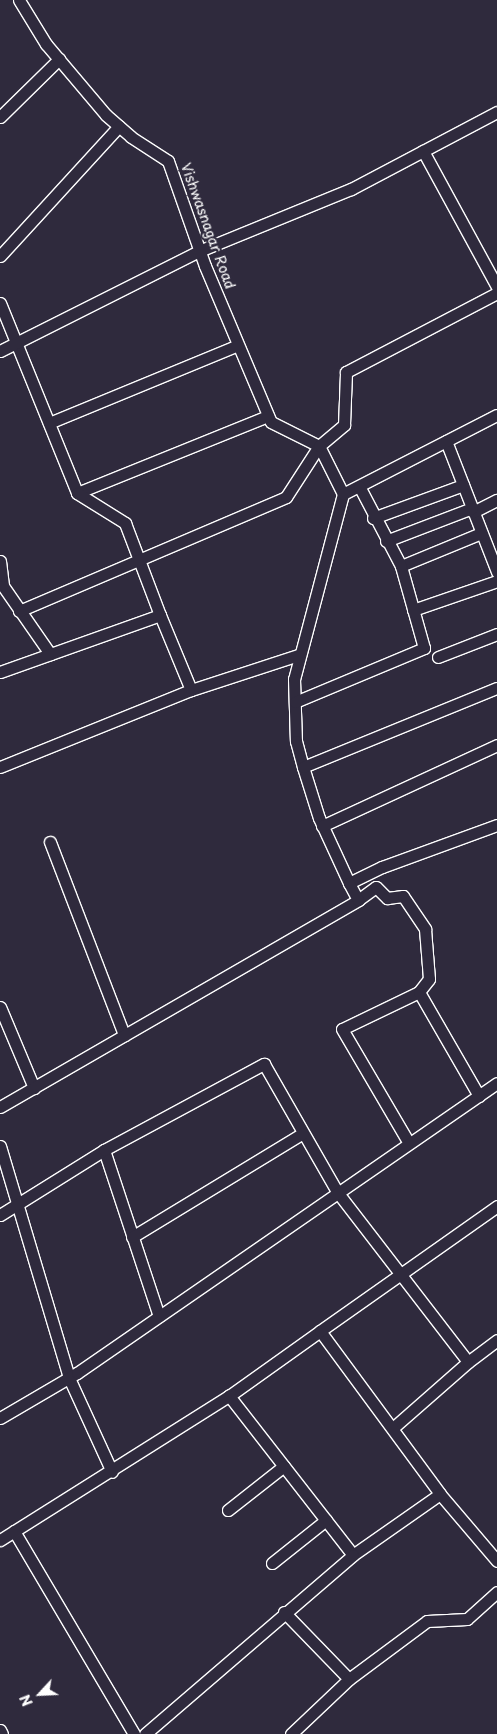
<!DOCTYPE html>
<style>
body{margin:0}
#map{position:relative;width:497px;height:1734px;overflow:hidden;background:#2f2a3d;font-family:"Playpen Sans",sans-serif}
div>[style]{position:absolute}
[style*='--x']{left:calc(var(--x)*1px);top:calc(var(--y)*1px);width:calc(var(--w)*1px);rotate:calc(var(--a)*1deg)}
.roads{filter:drop-shadow(1px 0 #fff) drop-shadow(-1px 0 #fff) drop-shadow(0 1px #fff) drop-shadow(0 -1px #fff)}
.street>*{height:11px;margin:-5.5px;padding:0 5.5px;transform-origin:5.5px;border-radius:5.5px;background:#2f2a3d}
span{translate:-50% -50%;white-space:nowrap;text-align:center;line-height:1.15;-webkit-text-stroke:4.5px #2f2a3d;paint-order:stroke}
.street-label{font-size:14px;color:#fff}
.north{position:absolute;left:15px;top:1669px;width:50px;height:50px;-webkit-text-stroke:4px #2f2a3d;paint-order:stroke;rotate:245deg;font-size:14px;font-weight:700;line-height:20px;text-align:center;color:#fff}
.north::after{content:'';display:block;margin:auto;width:18px;height:22px;background:#fff;clip-path:polygon(50% 0,100% 100%,50% 72%,0 100%)}
</style>
<div id="map">
<div class="roads">
<div class="street">
<i style="--x:19;--y:0;--w:52;--a:58.5"></i>
<i style="--x:46;--y:44;--w:93;--a:49.8"></i>
<i style="--x:106;--y:115;--w:33;--a:41"></i>
<i style="--x:131;--y:137;--w:44;--a:33"></i>
<i style="--x:168;--y:161;--w:111;--a:70.6"></i>
<i style="--x:205;--y:266;--w:169;--a:67.1"></i>
<i style="--x:271;--y:422;--w:54;--a:26.6"></i>
<i style="--x:319;--y:446;--w:54;--a:63.4"></i>
<i style="--x:343;--y:494;--w:191;--a:104.8"></i>
<i style="--x:294;--y:679;--w:62;--a:88.2"></i>
<i style="--x:296;--y:741;--w:27;--a:75"></i>
<i style="--x:303;--y:767;--w:53;--a:72.6"></i>
<i style="--x:319;--y:818;--w:72;--a:65.2"></i>
<i style="--x:349;--y:883;--w:37;--a:-26"></i>
<i style="--x:382;--y:867;--w:122;--a:-20.1"></i>
<i style="--x:0;--y:117;--w:83;--a:-44.5"></i>
<i style="--x:423;--y:151;--w:155;--a:61.4"></i>
<i style="--x:0;--y:256;--w:176;--a:-47.5"></i>
<i style="--x:0;--y:303;--w:205;--a:67.9"></i>
<i style="--x:77;--y:493;--w:206;--a:-22"></i>
<i style="--x:0;--y:351;--w:223;--a:-26.7"></i>
<i style="--x:199;--y:251;--w:164;--a:-22.2"></i>
<i style="--x:351;--y:189;--w:165;--a:-27.8"></i>
<i style="--x:49;--y:423;--w:204;--a:-22.4"></i>
<i style="--x:446;--y:441;--w:141;--a:68.7"></i>
<i style="--x:77;--y:493;--w:57;--a:32"></i>
<i style="--x:125;--y:523;--w:98;--a:69.2"></i>
<i style="--x:343;--y:494;--w:173;--a:-27.2"></i>
<i style="--x:473;--y:512;--w:27;--a:-27"></i>
<i style="--x:373;--y:518;--w:96;--a:-20.1"></i>
<i style="--x:386;--y:541;--w:92;--a:-21"></i>
<i style="--x:0;--y:561;--w:25;--a:83"></i>
<i style="--x:3;--y:586;--w:83;--a:55.3"></i>
<i style="--x:401;--y:566;--w:87;--a:-22.4"></i>
<i style="--x:413;--y:610;--w:89;--a:-19"></i>
<i style="--x:19;--y:611;--w:290;--a:-23.1"></i>
<i style="--x:286;--y:497;--w:61;--a:-57.1"></i>
<i style="--x:319;--y:446;--w:33;--a:-40"></i>
<i style="--x:344;--y:425;--w:53;--a:-87.8"></i>
<i style="--x:346;--y:372;--w:170;--a:-27.6"></i>
<i style="--x:438;--y:657;--w:63;--a:-21.3"></i>
<i style="--x:0;--y:672;--w:170;--a:-19.6"></i>
<i style="--x:160;--y:615;--w:81;--a:67.5"></i>
<i style="--x:295;--y:702;--w:140;--a:-22.7"></i>
<i style="--x:424;--y:648;--w:85;--a:-105.7"></i>
<i style="--x:401;--y:566;--w:90;--a:-117.7"></i>
<i style="--x:0;--y:767;--w:206;--a:-22"></i>
<i style="--x:191;--y:690;--w:113;--a:-18.1"></i>
<i style="--x:303;--y:767;--w:209;--a:-22.2"></i>
<i style="--x:322;--y:826;--w:193;--a:-24.8"></i>
<i style="--x:50;--y:842;--w:207;--a:69"></i>
<i style="--x:358;--y:900;--w:22;--a:-36"></i>
<i style="--x:376;--y:887;--w:16;--a:45"></i>
<i style="--x:387;--y:898;--w:16;--a:-7"></i>
<i style="--x:403;--y:896;--w:40;--a:56"></i>
<i style="--x:425;--y:929;--w:50;--a:85.4"></i>
<i style="--x:429;--y:979;--w:16;--a:128"></i>
<i style="--x:419;--y:992;--w:85;--a:154.3"></i>
<i style="--x:342;--y:1029;--w:132;--a:59.6"></i>
<i style="--x:419;--y:992;--w:120;--a:60"></i>
<i style="--x:0;--y:1007;--w:88;--a:67.2"></i>
<i style="--x:0;--y:1107;--w:414;--a:-30"></i>
<i style="--x:358;--y:900;--w:19;--a:-118"></i>
<i style="--x:0;--y:1146;--w:242;--a:73.4"></i>
<i style="--x:69;--y:1378;--w:103;--a:65.4"></i>
<i style="--x:104;--y:1150;--w:175;--a:71.7"></i>
<i style="--x:0;--y:1215;--w:123;--a:-32"></i>
<i style="--x:104;--y:1150;--w:182;--a:-28.3"></i>
<i style="--x:264;--y:1064;--w:149;--a:60.2"></i>
<i style="--x:338;--y:1193;--w:213;--a:52.4"></i>
<i style="--x:468;--y:1362;--w:98;--a:138.7"></i>
<i style="--x:132;--y:1237;--w:200;--a:-31.3"></i>
<i style="--x:320;--y:1331;--w:202;--a:53.6"></i>
<i style="--x:440;--y:1494;--w:106;--a:145"></i>
<i style="--x:353;--y:1555;--w:202;--a:-127.9"></i>
<i style="--x:229;--y:1396;--w:112;--a:-35.5"></i>
<i style="--x:320;--y:1331;--w:217;--a:-35.2"></i>
<i style="--x:468;--y:1362;--w:36;--a:-37"></i>
<i style="--x:0;--y:1418;--w:89;--a:-30.3"></i>
<i style="--x:77;--y:1373;--w:510;--a:-34.62"></i>
<i style="--x:440;--y:1494;--w:88;--a:49.6"></i>
<i style="--x:228;--y:1510;--w:71;--a:-38.2"></i>
<i style="--x:14;--y:1531;--w:236;--a:59.4"></i>
<i style="--x:0;--y:1540;--w:271;--a:-32.2"></i>
<i style="--x:272;--y:1563;--w:69;--a:-38.5"></i>
<i style="--x:284;--y:1612;--w:93;--a:45.9"></i>
<i style="--x:0;--y:1730;--w:4;--a:63"></i>
<i style="--x:145;--y:1734;--w:274;--a:-40.7"></i>
<i style="--x:291;--y:1734;--w:80;--a:-43.5"></i>
<i style="--x:349;--y:1679;--w:97;--a:-36.6"></i>
<i style="--x:427;--y:1621;--w:40;--a:-2.9"></i>
<i style="--x:467;--y:1619;--w:40;--a:-42"></i>
</div>
</div>
<div class="street-label">
<span style="left:208px;top:226px;rotate:70deg">Vishwasnagar Road</span>
</div>
<div class="north">N</div>
</div>
